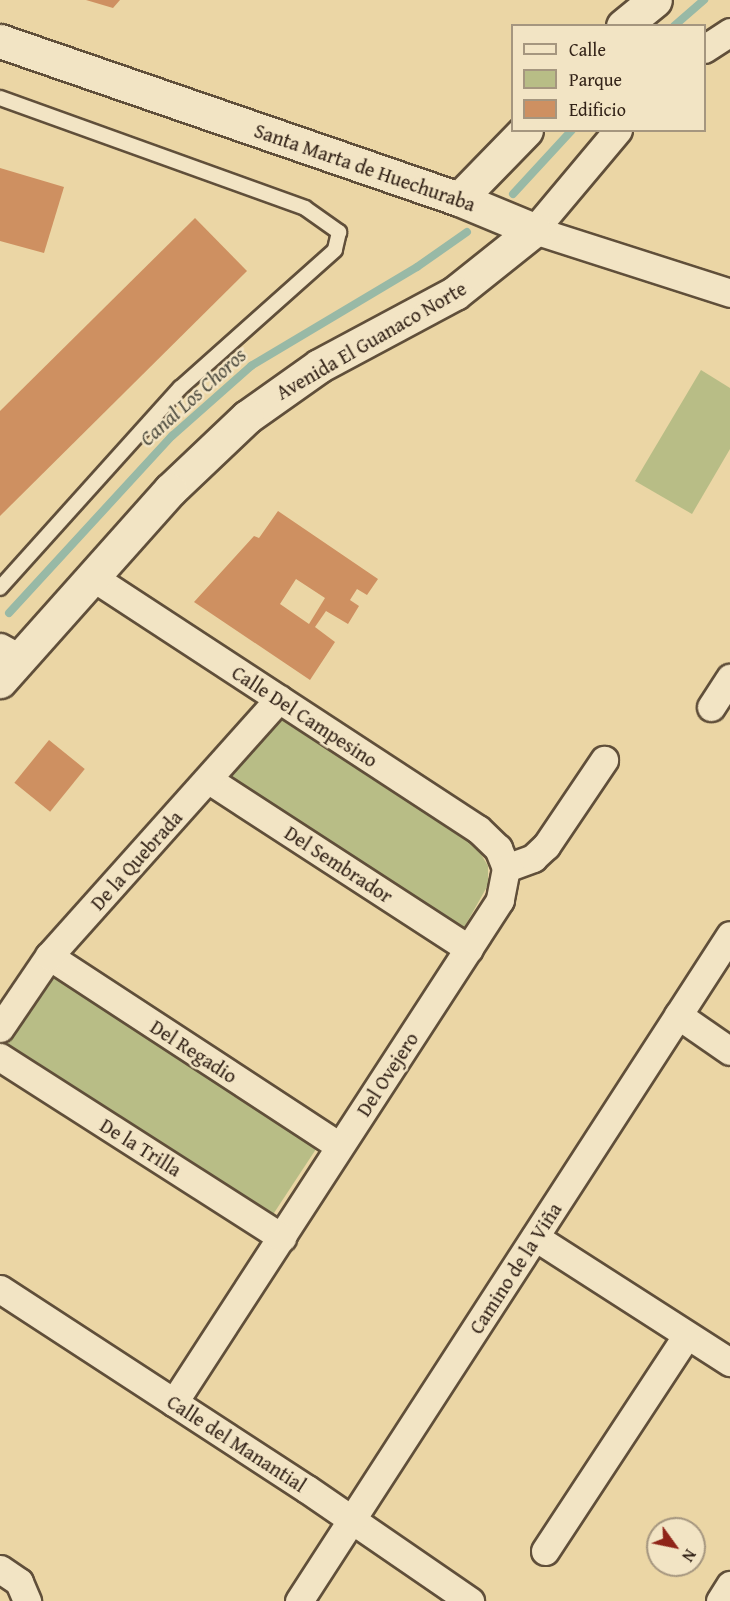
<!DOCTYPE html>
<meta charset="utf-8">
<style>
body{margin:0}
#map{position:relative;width:730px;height:1601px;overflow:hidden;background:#ebd6a5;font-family:"Gentium Book Plus",serif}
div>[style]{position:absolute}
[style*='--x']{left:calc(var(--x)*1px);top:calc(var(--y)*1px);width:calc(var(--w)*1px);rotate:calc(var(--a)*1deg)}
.green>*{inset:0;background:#b8bd86}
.stream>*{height:8px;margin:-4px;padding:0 4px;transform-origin:4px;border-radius:4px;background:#98b9a6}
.building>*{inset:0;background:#ce9061;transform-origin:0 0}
.roads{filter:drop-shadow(2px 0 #604f3a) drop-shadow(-2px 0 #604f3a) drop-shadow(0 2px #604f3a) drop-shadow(0 -2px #604f3a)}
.lane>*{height:14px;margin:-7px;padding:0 7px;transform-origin:7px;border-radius:7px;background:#f2e4c4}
.street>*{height:27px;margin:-13.5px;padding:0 13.5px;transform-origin:13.5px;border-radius:13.5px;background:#f2e4c4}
.secondary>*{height:33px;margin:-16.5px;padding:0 16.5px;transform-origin:16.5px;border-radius:16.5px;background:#f2e4c4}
span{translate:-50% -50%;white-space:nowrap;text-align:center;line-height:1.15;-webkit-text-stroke:5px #f2e4c4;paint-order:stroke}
.street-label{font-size:20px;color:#322217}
.water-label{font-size:21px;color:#514f42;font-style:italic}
.legend{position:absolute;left:511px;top:24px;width:195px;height:108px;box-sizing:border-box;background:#f2e4c4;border:2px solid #a5967f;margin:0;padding:8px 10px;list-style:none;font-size:18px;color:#322217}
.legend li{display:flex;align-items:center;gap:12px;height:30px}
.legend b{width:30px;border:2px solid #a5967f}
.north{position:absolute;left:646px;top:1517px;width:60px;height:60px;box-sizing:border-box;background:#f2e4c4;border:2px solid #a5967f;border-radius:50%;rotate:123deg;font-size:16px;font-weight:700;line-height:24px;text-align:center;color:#322217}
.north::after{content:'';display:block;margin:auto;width:21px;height:27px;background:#8f2418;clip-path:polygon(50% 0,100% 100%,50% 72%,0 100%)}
</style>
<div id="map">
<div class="green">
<i style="clip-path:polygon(701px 370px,730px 388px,730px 449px,692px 514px,635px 481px)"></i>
<i style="clip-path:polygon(282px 714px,472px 839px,488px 866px,488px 885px,461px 933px,227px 777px)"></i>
<i style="clip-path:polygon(51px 972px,320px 1143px,272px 1216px,11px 1047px,0 1036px)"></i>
</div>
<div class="stream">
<i style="--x:674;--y:26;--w:40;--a:-41"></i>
<i style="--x:513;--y:194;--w:87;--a:-47.3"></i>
<i style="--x:9;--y:613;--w:241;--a:-47.4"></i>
<i style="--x:172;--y:436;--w:106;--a:-41.5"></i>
<i style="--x:251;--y:366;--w:193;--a:-30.8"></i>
<i style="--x:417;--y:267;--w:61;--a:-35"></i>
</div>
<div class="building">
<i style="clip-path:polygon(86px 0,120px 0,113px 8px)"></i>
<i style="clip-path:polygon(0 168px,64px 187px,44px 253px,0 241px)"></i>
<i style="clip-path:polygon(195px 218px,247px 271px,0 516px,0 411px)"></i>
<i style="clip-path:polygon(evenodd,278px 511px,378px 579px,367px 595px,357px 589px,350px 600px,359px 606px,348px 624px,326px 611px,315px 627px,335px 642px,310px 680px,194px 602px,254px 536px,259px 538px,278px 511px,296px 579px,325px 598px,309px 624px,280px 604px,296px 579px)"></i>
<i style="left:49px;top:740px;width:46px;height:55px;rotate:39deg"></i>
</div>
<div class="roads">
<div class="lane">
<i style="--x:0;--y:98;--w:324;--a:19.8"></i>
<i style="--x:305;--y:208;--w:42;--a:35.2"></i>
<i style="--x:339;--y:232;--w:18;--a:103"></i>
<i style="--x:335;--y:250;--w:208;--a:138.3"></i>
<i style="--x:180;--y:388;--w:269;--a:132"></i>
</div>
<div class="street">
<i style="--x:704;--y:49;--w:31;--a:-33"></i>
<i style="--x:618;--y:130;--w:131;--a:130"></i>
<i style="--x:534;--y:230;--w:206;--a:17.8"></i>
<i style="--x:91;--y:576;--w:462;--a:33.2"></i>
<i style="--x:478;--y:829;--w:28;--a:44"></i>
<i style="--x:498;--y:848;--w:22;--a:68"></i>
<i style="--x:506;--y:868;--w:33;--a:101"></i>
<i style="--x:500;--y:900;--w:599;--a:123"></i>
<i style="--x:0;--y:647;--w:23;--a:29"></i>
<i style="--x:711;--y:707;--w:35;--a:-57"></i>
<i style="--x:209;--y:780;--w:310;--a:33"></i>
<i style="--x:506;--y:868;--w:29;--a:-20"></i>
<i style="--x:533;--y:858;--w:18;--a:-43"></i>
<i style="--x:546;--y:846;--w:104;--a:-56"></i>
<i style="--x:49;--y:956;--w:347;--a:33.2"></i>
<i style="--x:678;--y:1015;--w:63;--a:34.7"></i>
<i style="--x:0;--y:1028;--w:87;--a:-55.8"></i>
<i style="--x:49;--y:956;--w:345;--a:-48.2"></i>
<i style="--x:0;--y:1057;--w:335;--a:32.6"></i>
<i style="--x:535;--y:1237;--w:232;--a:32.7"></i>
<i style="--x:0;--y:1289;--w:366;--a:33.1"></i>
<i style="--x:307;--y:1489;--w:198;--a:34.5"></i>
<i style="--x:545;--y:1551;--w:258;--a:-56.7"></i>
<i style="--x:0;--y:1569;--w:23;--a:34"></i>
<i style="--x:19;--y:1582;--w:21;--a:67"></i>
<i style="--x:299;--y:1601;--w:793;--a:-57.09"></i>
<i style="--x:720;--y:1601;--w:19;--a:-58"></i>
</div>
<div class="secondary">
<i style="--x:623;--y:26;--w:41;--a:-39.1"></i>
<i style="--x:0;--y:41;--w:485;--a:19"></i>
<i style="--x:459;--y:199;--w:81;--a:22.5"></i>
<i style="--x:534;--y:230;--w:101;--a:141.4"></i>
<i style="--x:455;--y:293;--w:154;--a:151.8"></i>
<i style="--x:319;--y:366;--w:88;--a:144.7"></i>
<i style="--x:247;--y:417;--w:106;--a:136.5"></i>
<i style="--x:170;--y:490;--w:256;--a:131.7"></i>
<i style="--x:459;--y:199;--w:96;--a:-45.8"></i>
</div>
</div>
<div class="street-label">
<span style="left:365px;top:167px;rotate:19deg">Santa Marta de Huechuraba</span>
<span style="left:371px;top:340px;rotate:-30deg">Avenida El Guanaco Norte</span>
<span style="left:305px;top:716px;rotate:33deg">Calle Del Campesino</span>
<span style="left:136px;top:860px;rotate:-48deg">De la Quebrada</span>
<span style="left:339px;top:864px;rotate:33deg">Del Sembrador</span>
<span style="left:194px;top:1051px;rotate:33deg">Del Regadio</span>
<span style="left:387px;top:1074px;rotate:-57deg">Del Ovejero</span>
<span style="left:141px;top:1147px;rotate:32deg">De la Trilla</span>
<span style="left:515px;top:1268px;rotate:-57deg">Camino de la Viña</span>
<span style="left:237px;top:1443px;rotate:33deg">Calle del Manantial</span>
</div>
<div class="water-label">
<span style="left:193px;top:397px;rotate:-42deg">Canal Los Choros</span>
</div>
<ul class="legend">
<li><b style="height:8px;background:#f2e4c4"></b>Calle</li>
<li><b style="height:16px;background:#b8bd86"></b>Parque</li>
<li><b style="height:16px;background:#ce9061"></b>Edificio</li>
</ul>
<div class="north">N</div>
</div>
